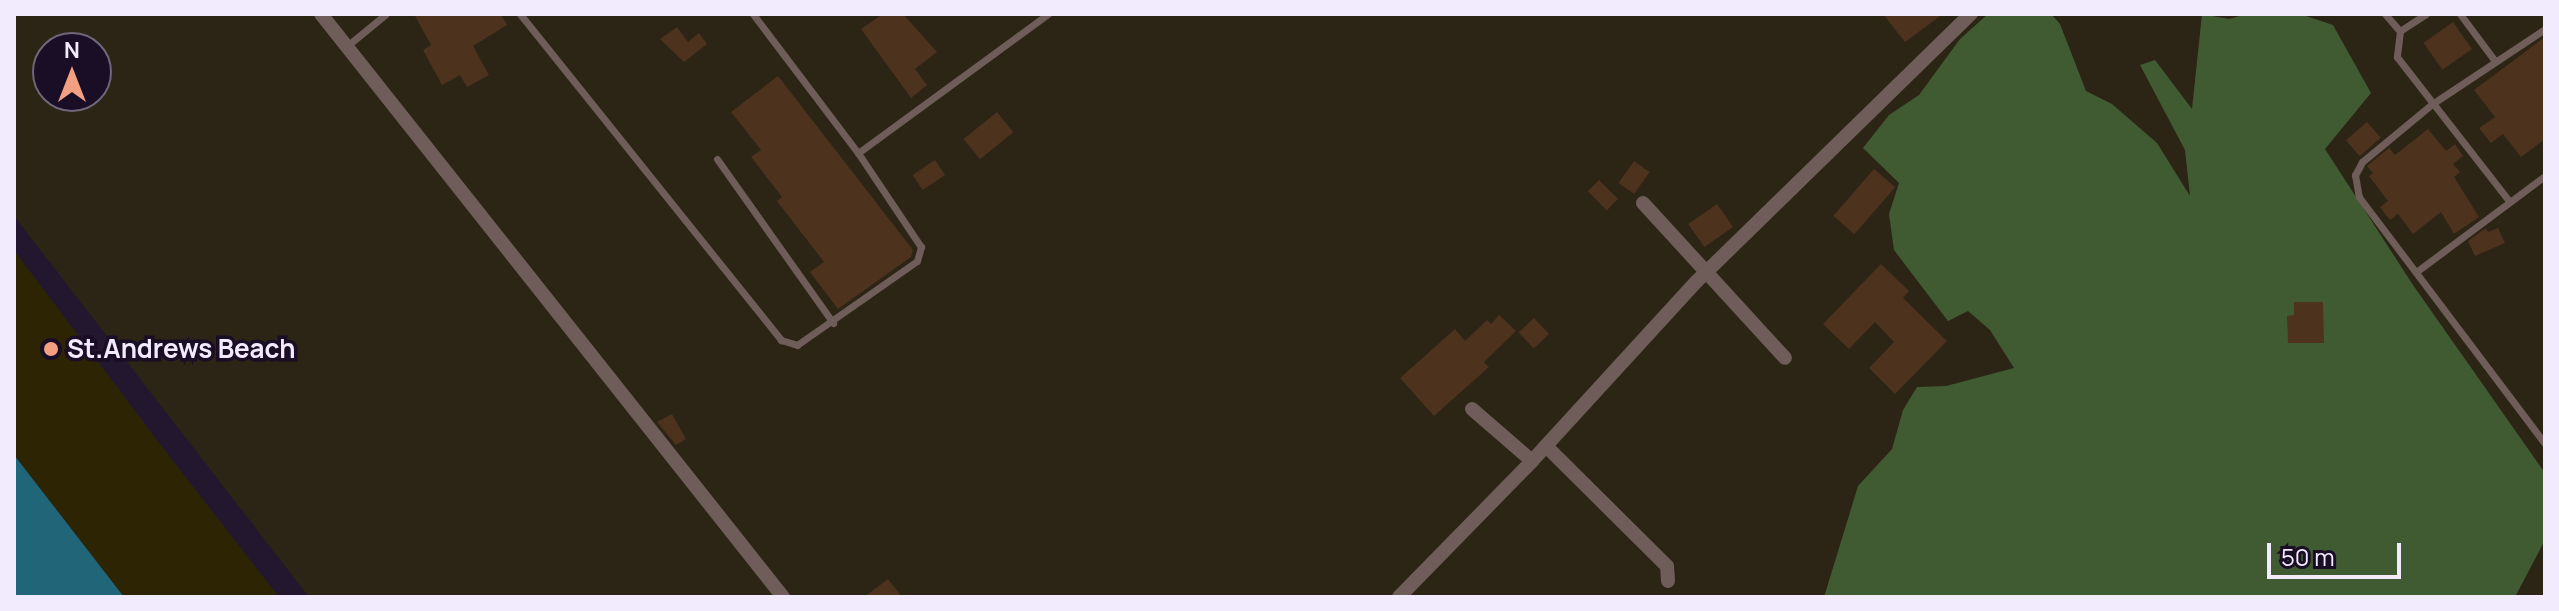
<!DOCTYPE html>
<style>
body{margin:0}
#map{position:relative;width:2559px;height:611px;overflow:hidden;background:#231730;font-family:Manrope,sans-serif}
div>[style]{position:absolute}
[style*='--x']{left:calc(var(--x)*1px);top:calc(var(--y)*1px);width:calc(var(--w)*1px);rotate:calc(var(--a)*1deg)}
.industrial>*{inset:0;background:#2c2414}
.forest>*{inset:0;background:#405b31}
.sand>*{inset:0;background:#2d2403}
.water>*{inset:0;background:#216579}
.building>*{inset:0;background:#4d321e;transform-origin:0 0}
.lane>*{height:7px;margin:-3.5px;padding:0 3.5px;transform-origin:3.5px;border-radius:3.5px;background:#6e5d59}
.street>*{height:14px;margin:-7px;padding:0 7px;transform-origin:7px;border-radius:7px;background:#6e5d59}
.dots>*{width:22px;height:22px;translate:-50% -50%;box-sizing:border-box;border:4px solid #1a0e26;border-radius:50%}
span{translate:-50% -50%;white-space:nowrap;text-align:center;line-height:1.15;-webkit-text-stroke:7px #1a0e26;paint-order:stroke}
.poi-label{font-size:26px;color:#f2ebfd;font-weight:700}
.left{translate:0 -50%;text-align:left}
.frame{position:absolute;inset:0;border:16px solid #f2ebfd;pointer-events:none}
.north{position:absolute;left:32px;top:32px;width:80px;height:80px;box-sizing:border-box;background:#1a0e26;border:2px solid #70667c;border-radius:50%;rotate:0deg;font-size:22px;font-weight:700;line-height:32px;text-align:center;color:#f2ebfd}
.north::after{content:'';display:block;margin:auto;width:28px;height:36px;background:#f39f82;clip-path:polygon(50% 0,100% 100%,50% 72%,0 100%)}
.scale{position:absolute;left:2267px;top:543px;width:134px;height:36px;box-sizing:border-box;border:4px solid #f2ebfd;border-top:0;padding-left:10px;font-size:24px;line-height:28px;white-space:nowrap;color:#f2ebfd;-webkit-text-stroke:6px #1a0e26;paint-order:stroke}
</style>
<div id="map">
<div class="industrial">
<i style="clip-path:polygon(evenodd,14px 14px,2545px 14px,2545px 597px,309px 597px,14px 216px,14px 14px,48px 48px,96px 48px,96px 96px,48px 96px,48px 48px)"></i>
</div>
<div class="forest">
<i style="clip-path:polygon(1988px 14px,2051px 14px,2060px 24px,2086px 91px,2112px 104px,2157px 143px,2190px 196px,2185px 150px,2140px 65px,2155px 60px,2192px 109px,2202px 14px,2229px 19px,2247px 14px,2300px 14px,2333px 25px,2371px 93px,2325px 149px,2413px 285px,2545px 473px,2545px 540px,2515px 597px,1824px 597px,1858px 486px,1892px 449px,1903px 410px,1917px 387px,1946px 386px,2014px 368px,1990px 330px,1968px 311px,1948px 321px,1894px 250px,1889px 214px,1899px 183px,1863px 148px,1889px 115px,1919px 95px,1960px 39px)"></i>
</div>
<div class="sand">
<i style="clip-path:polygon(14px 250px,163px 448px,279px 597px,124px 597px,14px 455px)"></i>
</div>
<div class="water">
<i style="clip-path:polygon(14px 455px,18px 460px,124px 597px,14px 597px)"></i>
</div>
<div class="building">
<i style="clip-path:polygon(414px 14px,501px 14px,507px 25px,473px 46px,489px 75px,467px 87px,460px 75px,442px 85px,423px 50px,431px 45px)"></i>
<i style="clip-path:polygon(883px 14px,903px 14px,937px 52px,915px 69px,927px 85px,911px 98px,861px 29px)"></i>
<i style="clip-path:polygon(1883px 14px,1943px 14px,1905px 42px)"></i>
<i style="left:2453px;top:22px;width:33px;height:36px;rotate:55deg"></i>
<i style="clip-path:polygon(677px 27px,688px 42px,699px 33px,707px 44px,684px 62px,660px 39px)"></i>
<i style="clip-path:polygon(2545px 37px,2545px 139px,2521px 157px,2503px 134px,2491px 143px,2479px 128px,2495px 117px,2474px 90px)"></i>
<i style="clip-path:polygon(778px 76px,913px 250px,911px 257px,838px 309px,810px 272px,824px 262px,777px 201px,782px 197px,751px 157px,761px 150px,731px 112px)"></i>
<i style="left:997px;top:112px;width:26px;height:43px;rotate:51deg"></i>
<i style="left:2367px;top:122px;width:21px;height:28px;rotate:49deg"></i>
<i style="clip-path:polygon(2428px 129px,2446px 151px,2455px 144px,2463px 156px,2453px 164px,2460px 172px,2454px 177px,2479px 217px,2454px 234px,2441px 212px,2413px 234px,2398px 214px,2390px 220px,2380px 207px,2388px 201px,2369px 176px,2373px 173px,2367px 166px,2389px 148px,2395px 155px)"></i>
<i style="left:935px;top:160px;width:18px;height:27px;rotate:56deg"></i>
<i style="left:1634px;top:161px;width:19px;height:27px;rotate:35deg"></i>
<i style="left:1874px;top:169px;width:28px;height:62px;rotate:41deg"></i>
<i style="left:1599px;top:180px;width:27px;height:16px;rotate:45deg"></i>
<i style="left:1717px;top:204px;width:28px;height:35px;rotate:55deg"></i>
<i style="clip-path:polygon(2486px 228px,2488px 232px,2498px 228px,2505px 243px,2475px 256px,2468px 241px)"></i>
<i style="clip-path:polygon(1881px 264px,1909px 291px,1903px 298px,1947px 341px,1895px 394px,1869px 368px,1894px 342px,1875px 322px,1849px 349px,1823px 324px)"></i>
<i style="clip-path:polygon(2294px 302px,2323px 302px,2324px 343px,2288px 343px,2287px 316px,2294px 315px)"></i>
<i style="clip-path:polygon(1499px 315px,1516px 331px,1484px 362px,1489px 367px,1434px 416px,1400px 378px,1455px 329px,1465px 341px,1487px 320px,1491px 324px)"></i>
<i style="left:1534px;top:318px;width:22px;height:21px;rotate:47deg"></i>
<i style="clip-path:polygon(672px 414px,686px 439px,676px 445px,657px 422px)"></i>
<i style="clip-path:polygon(888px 579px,902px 597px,864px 597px)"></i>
</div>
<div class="lane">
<i style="--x:520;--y:14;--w:418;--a:51.3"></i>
<i style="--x:781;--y:340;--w:17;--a:17"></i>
<i style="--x:797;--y:345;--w:146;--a:-35"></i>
<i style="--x:917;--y:261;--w:15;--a:-74"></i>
<i style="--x:921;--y:247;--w:113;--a:-123.8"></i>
<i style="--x:858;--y:153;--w:174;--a:-127.1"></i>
<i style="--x:2385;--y:14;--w:23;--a:49"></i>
<i style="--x:2426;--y:14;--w:31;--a:147"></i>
<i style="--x:2400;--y:31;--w:26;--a:97"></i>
<i style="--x:2397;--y:57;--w:182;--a:52.1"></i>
<i style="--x:2460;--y:14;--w:59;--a:53.3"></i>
<i style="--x:2545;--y:29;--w:136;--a:146.4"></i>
<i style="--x:2432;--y:104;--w:91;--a:140.4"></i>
<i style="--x:2362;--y:162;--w:15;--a:118"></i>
<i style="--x:2355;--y:175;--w:22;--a:80"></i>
<i style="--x:2359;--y:197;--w:309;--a:53"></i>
<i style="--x:347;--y:46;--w:50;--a:-39.4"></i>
<i style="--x:858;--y:153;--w:235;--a:-36.2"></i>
<i style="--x:717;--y:159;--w:201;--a:54.7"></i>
<i style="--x:2416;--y:272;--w:161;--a:-36.7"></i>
</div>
<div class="street">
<i style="--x:321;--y:14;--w:744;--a:51.6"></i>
<i style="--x:1643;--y:203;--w:210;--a:47.5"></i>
<i style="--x:1472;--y:409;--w:79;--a:40.9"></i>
<i style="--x:1546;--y:446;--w:170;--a:44.8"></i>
<i style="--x:1667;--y:566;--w:15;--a:86"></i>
<i style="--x:1399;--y:597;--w:190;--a:-45.6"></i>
<i style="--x:1532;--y:461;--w:243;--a:-47.5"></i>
<i style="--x:1696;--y:282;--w:384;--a:-44.3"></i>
</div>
<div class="dots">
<i style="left:51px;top:349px;background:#f39f82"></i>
</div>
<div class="poi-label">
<span class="left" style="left:67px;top:349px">St.Andrews Beach</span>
</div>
<div class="frame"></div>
<div class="north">N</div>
<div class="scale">50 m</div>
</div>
